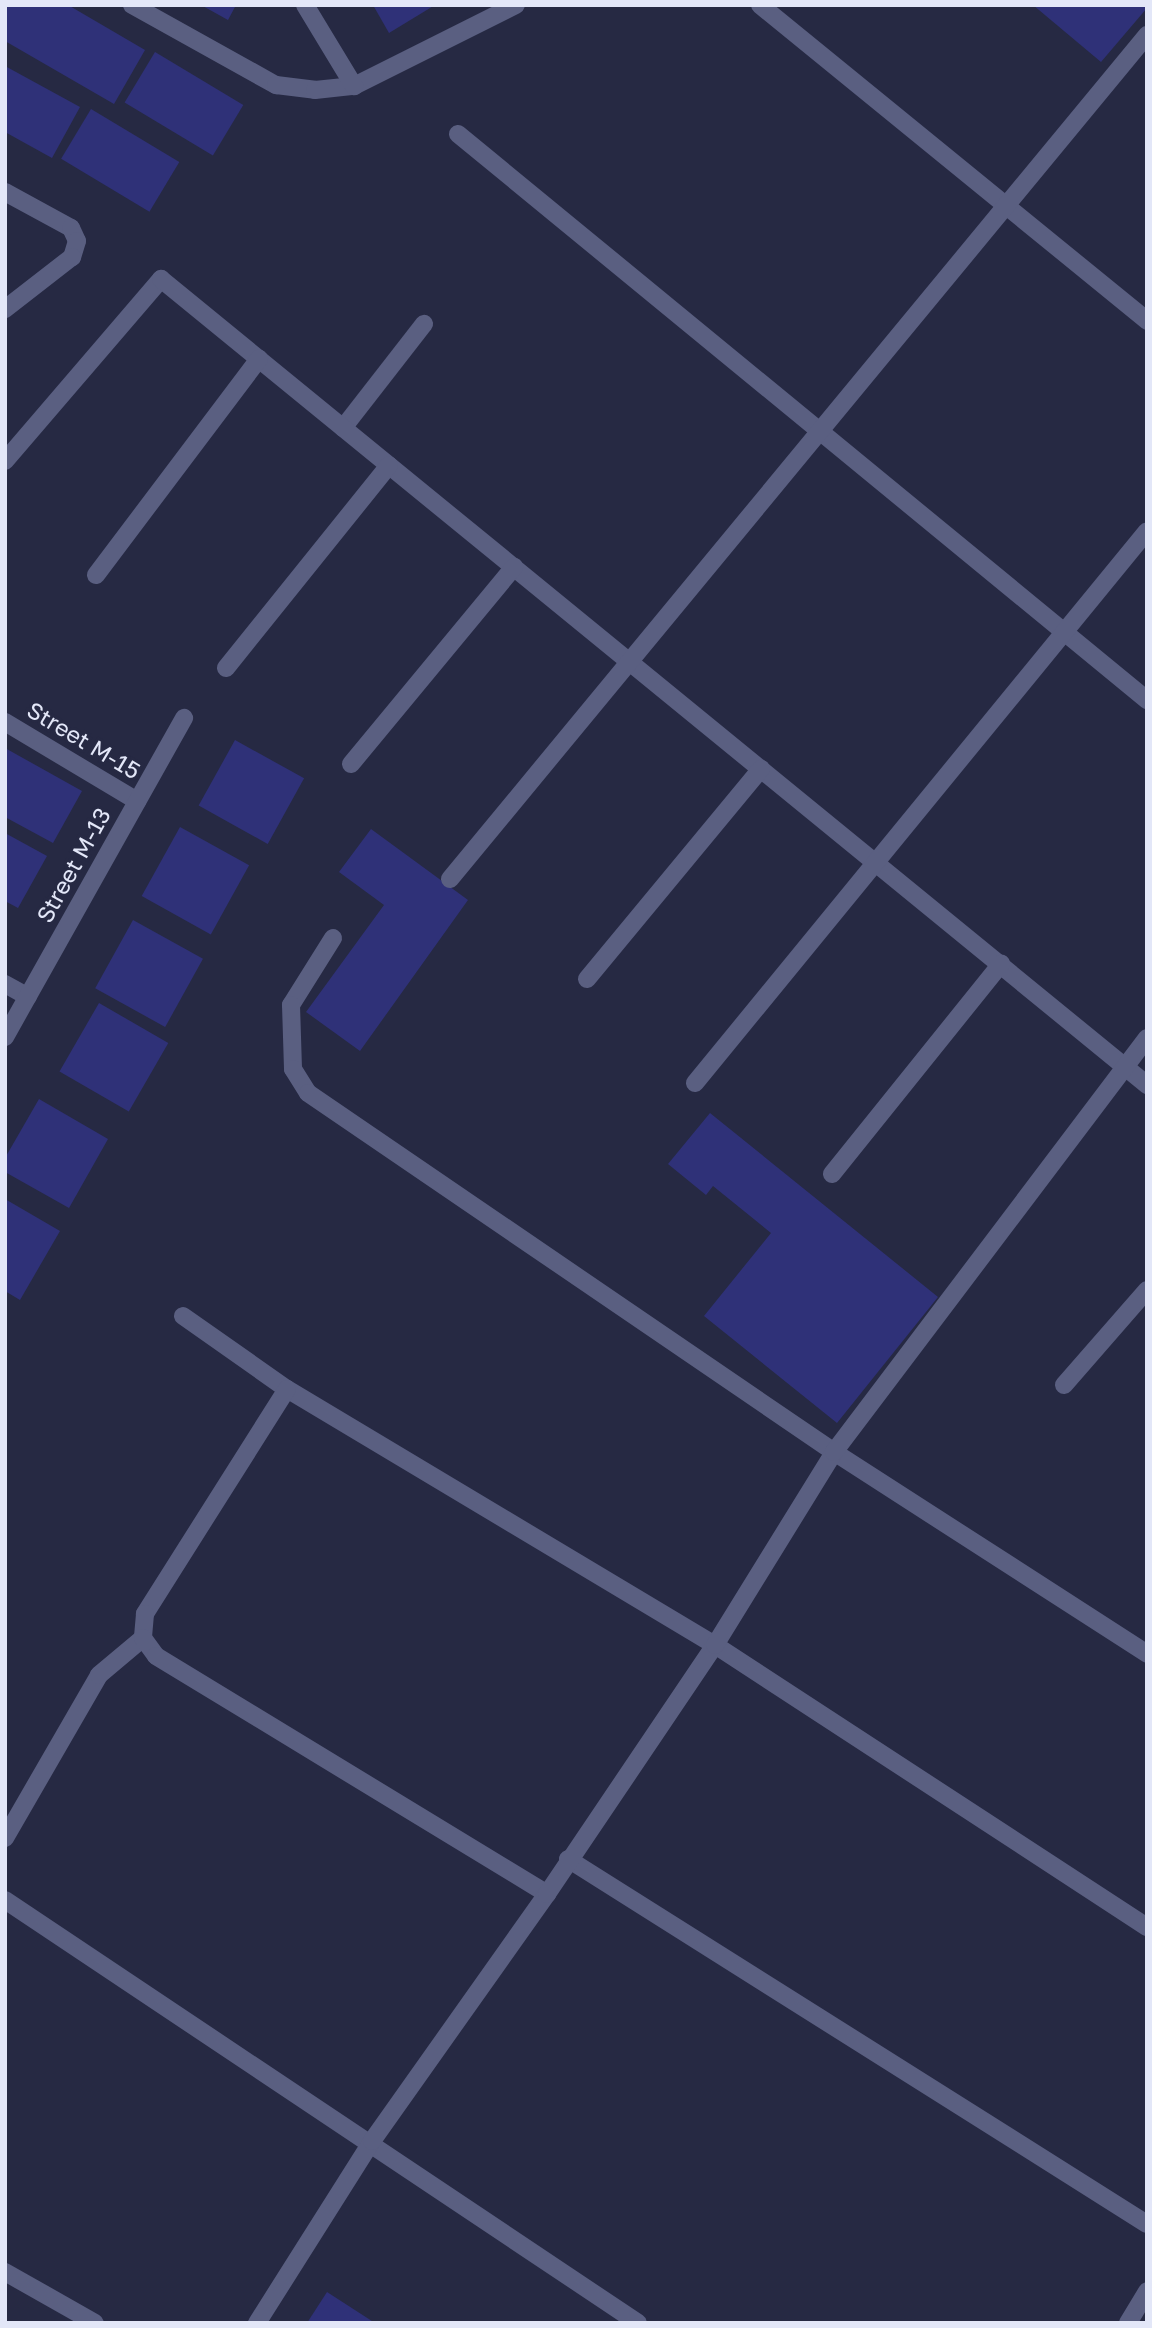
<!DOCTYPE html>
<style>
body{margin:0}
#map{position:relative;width:1152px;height:2328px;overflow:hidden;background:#262943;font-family:"Golos Text",sans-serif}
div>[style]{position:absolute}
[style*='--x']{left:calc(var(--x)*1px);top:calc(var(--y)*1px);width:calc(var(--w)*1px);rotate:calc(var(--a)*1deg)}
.building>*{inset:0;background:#2f3178;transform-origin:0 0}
.lane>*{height:18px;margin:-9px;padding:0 9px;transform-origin:9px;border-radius:9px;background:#5a5f81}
.street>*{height:18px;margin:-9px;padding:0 9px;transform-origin:9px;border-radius:9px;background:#5a5f81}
span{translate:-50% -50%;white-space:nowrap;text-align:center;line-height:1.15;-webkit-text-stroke:6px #262943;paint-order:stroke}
.street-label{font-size:23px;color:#e3e7f8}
.frame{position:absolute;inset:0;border:7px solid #e3e7f8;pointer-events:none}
</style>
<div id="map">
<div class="building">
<i style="clip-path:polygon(5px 5px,68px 5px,145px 50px,114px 104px,5px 41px)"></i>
<i style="clip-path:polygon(201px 5px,236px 5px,228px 20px)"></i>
<i style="clip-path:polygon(373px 5px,435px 5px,389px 33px)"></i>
<i style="clip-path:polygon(1033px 5px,1147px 5px,1147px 8px,1101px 62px)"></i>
<i style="left:155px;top:52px;width:103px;height:59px;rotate:31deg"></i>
<i style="clip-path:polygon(5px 66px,80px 107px,52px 158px,5px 132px)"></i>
<i style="left:91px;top:109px;width:103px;height:58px;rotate:31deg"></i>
<i style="left:235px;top:740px;width:79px;height:75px;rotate:29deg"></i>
<i style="clip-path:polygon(5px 748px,82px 791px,53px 843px,5px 817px)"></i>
<i style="left:180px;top:827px;width:79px;height:79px;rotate:29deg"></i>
<i style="clip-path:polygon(371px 829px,468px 900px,360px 1051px,306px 1012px,384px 905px,339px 872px)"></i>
<i style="clip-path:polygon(5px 833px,47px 856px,18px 908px,5px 901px)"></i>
<i style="left:133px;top:920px;width:80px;height:78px;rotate:29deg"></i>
<i style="left:99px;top:1003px;width:80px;height:79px;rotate:30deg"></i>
<i style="clip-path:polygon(39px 1099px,108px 1139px,69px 1208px,5px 1172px,5px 1158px)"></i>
<i style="clip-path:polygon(710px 1113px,938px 1297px,837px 1423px,704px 1316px,771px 1233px,713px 1186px,706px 1195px,668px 1164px)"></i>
<i style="clip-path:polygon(5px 1199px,60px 1231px,20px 1300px,5px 1291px)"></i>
<i style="clip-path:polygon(327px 2292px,375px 2323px,307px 2323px)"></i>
</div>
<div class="lane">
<i style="--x:343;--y:428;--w:132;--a:-52.1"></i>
<i style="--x:5;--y:1838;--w:188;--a:-60"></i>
<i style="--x:99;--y:1675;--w:57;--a:-40.1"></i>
</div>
<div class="street">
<i style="--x:132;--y:5;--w:165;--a:29.1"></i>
<i style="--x:276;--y:85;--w:39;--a:7"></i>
<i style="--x:315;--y:90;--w:39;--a:-6"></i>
<i style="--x:354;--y:86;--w:181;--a:-26.6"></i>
<i style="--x:305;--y:5;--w:95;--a:58.8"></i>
<i style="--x:760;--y:5;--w:500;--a:39.2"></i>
<i style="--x:458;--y:134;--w:892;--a:39.4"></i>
<i style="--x:5;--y:192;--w:75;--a:28.6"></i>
<i style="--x:71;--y:228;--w:14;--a:65"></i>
<i style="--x:77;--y:241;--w:17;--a:107"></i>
<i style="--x:72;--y:257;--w:85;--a:142.2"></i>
<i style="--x:5;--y:461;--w:240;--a:-49.4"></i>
<i style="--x:161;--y:279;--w:1274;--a:39.26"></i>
<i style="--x:96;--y:575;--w:271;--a:-53"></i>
<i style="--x:226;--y:668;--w:260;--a:-51.2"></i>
<i style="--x:5;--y:722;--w:154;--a:30.9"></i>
<i style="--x:351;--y:764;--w:256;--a:-50.4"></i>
<i style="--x:450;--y:879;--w:1095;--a:-50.45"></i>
<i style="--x:333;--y:938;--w:79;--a:122.1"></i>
<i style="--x:291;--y:1005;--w:64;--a:88.2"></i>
<i style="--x:293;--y:1069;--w:28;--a:58"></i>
<i style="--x:308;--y:1093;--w:637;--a:34.31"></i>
<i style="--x:834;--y:1452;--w:373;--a:32.8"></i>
<i style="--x:587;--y:979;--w:273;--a:-50.4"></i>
<i style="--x:5;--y:984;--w:26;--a:29"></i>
<i style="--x:5;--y:1037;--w:366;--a:-60.7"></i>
<i style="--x:695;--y:1083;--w:713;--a:-50.69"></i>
<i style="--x:832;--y:1174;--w:270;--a:-51.2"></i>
<i style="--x:183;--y:1316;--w:127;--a:35.1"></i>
<i style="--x:287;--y:1389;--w:499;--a:30.9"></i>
<i style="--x:715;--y:1645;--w:516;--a:33.14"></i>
<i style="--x:1064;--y:1385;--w:126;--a:-48.9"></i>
<i style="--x:287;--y:1389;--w:266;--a:122.3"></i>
<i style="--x:145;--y:1614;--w:24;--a:95"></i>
<i style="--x:143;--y:1638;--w:22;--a:54"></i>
<i style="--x:156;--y:1656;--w:458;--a:31.3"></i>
<i style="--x:568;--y:1859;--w:684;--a:32.23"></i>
<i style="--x:5;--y:1900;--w:761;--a:33.75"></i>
<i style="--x:5;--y:2272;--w:103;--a:29.5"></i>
<i style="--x:257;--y:2323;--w:215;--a:-57.7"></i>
<i style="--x:372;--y:2141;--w:303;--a:-54.7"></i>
<i style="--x:547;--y:1894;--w:300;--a:-56"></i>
<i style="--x:715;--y:1645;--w:227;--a:-58.3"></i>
<i style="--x:834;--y:1452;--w:519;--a:-52.91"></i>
<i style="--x:1128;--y:2323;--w:37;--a:-59"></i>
</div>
<div class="street-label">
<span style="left:84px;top:740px;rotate:31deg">Street M-15</span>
<span style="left:73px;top:865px;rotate:-61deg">Street M-13</span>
</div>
<div class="frame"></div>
</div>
